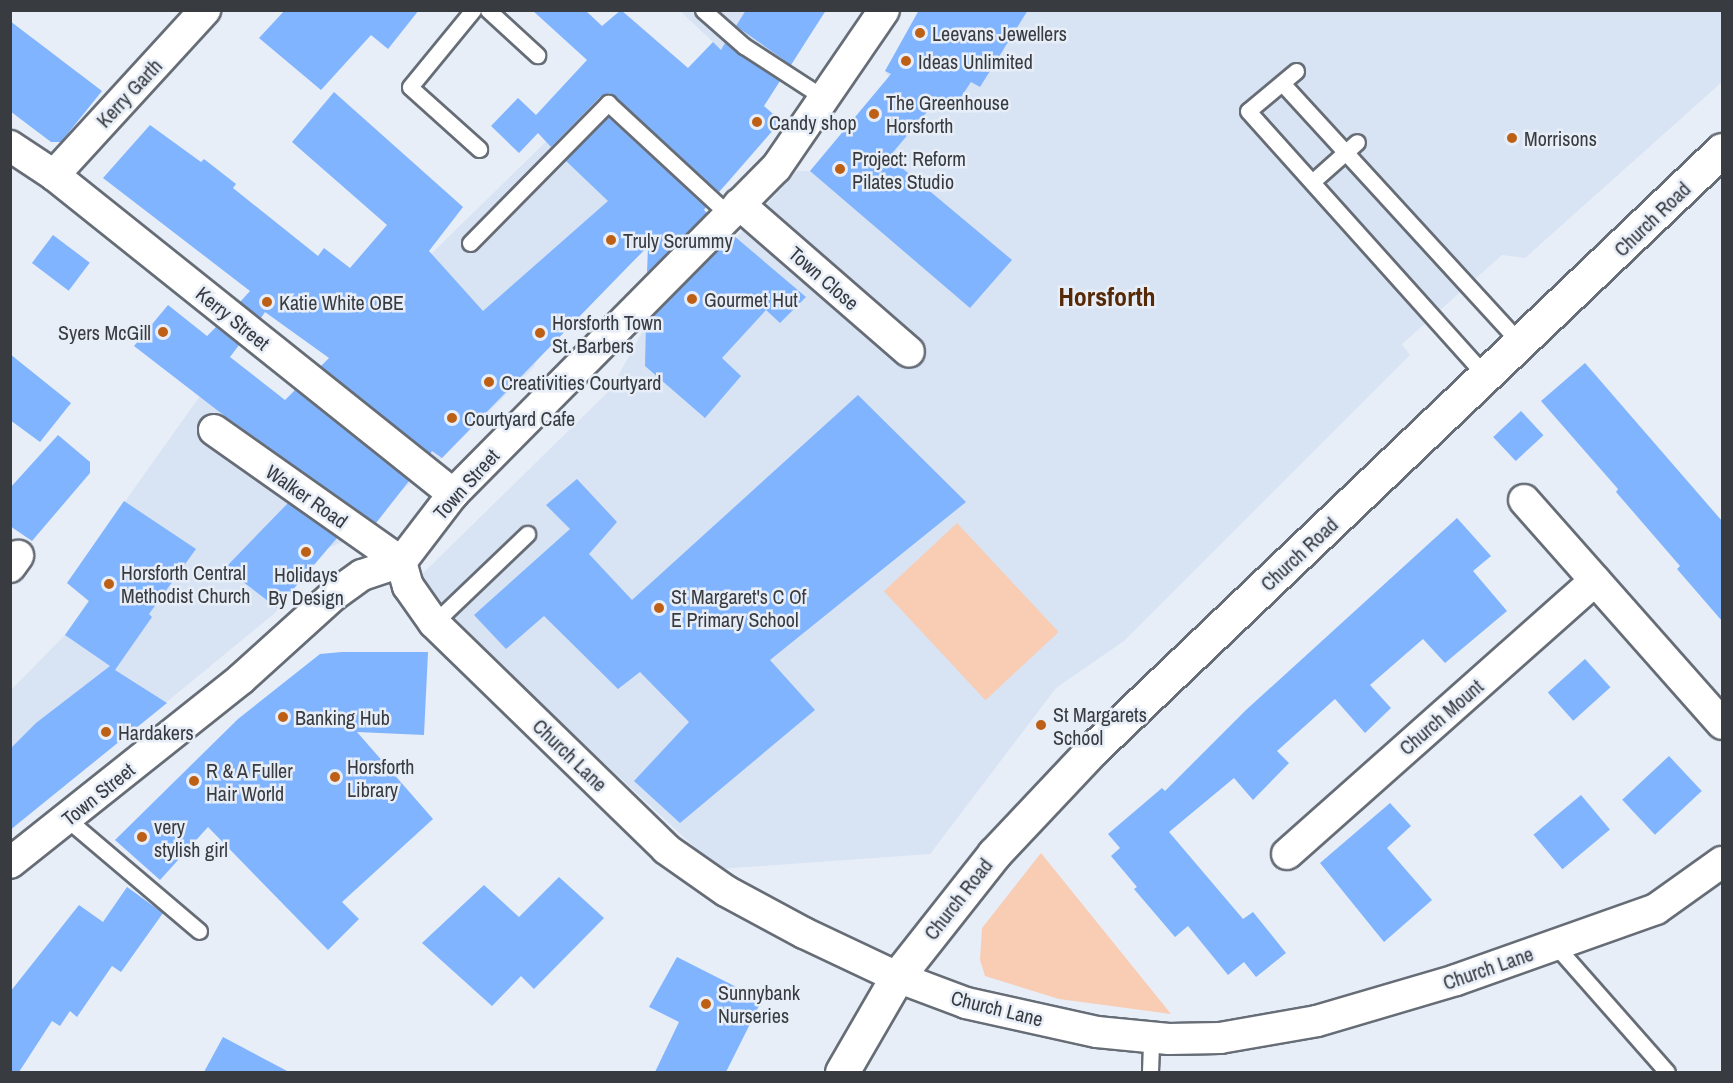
<!DOCTYPE html>
<style>
body{margin:0}
#map{position:relative;width:1733px;height:1083px;overflow:hidden;background:#e7eef8;font-family:"Archivo Narrow",sans-serif}
div>[style]{position:absolute}
[style*='--x']{left:calc(var(--x)*1px);top:calc(var(--y)*1px);width:calc(var(--w)*1px);rotate:calc(var(--a)*1deg)}
.built>*{inset:0;background:#d8e3f3}
.green>*{inset:0;background:#f8cdb4;transform-origin:0 0}
.building>*{inset:0;background:#81b4fe;transform-origin:0 0}
.roads{filter:drop-shadow(2px 0 #676d76) drop-shadow(-2px 0 #676d76) drop-shadow(0 2px #676d76) drop-shadow(0 -2px #676d76)}
.service>*{height:15px;margin:-7.5px;padding:0 7.5px;transform-origin:7.5px;border-radius:7.5px;background:#fff}
.minor>*{height:30px;margin:-15px;padding:0 15px;transform-origin:15px;border-radius:15px;background:#fff}
.tertiary>*{height:33px;margin:-16.5px;padding:0 16.5px;transform-origin:16.5px;border-radius:16.5px;background:#fff}
.dots>*{width:16px;height:16px;translate:-50% -50%;box-sizing:border-box;border:3px solid #e7eef8;border-radius:50%}
span{translate:-50% -50%;white-space:nowrap;text-align:center;line-height:1.15;-webkit-text-stroke:5px #e7eef8;paint-order:stroke}
.poi-label{font-size:20px;color:#383b3f}
.left{translate:0 -50%;text-align:left}
.right{translate:-100% -50%;text-align:right}
.street-label{font-size:20px;color:#383b3f}
.district-label{font-size:26px;color:#562907;font-weight:700}
.frame{position:absolute;inset:0;border:12px solid #383b3f;pointer-events:none}
</style>
<div id="map">
<div class="built">
<i style="clip-path:polygon(680px 11px,826px 11px,763px 105px,781px 121px,726px 185px,692px 208px,616px 277px,538px 356px,534px 367px,442px 458px,401px 491px,370px 531px,328px 548px,275px 613px,11px 830px,11px 690px,65px 635px,88px 601px,67px 583px,200px 396px,300px 477px,332px 436px,290px 403px,320px 367px,396px 295px,432px 253px,609px 80px,646px 113px,713px 42px)"></i>
<i style="clip-path:polygon(919px 11px,1722px 11px,1722px 82px,1525px 258px,1502px 255px,1402px 344px,1410px 355px,1124px 641px,1056px 688px,930px 854px,718px 869px,412px 584px,611px 389px,646px 325px,736px 238px,797px 171px,810px 171px,889px 77px,885px 71px)"></i>
</div>
<div class="green">
<i style="left:957px;top:523px;width:149px;height:100px;rotate:47deg"></i>
<i style="clip-path:polygon(1041px 853px,1171px 1014px,1059px 999px,985px 976px,980px 960px,982px 928px)"></i>
</div>
<div class="building">
<i style="clip-path:polygon(285px 10px,419px 10px,388px 49px,371px 35px,321px 90px,259px 38px)"></i>
<i style="clip-path:polygon(532px 10px,585px 10px,602px 26px,621px 10px,688px 68px,713px 42px,721px 50px,725px 43px,780px 81px,764px 106px,781px 121px,719px 192px,610px 93px,601px 96px,551px 147px,538px 133px,519px 153px,491px 126px,518px 98px,536px 115px,587px 60px)"></i>
<i style="clip-path:polygon(746px 10px,826px 10px,791px 65px,736px 26px)"></i>
<i style="clip-path:polygon(919px 10px,1028px 10px,980px 87px,971px 82px,953px 109px,937px 100px,889px 157px,1012px 260px,970px 308px,810px 171px,891px 74px,885px 71px)"></i>
<i style="clip-path:polygon(10px 21px,102px 91px,61px 142px,51px 142px,10px 111px)"></i>
<i style="clip-path:polygon(334px 92px,463px 207px,429px 251px,483px 311px,608px 201px,565px 160px,608px 117px,706px 207px,704px 210px,707px 213px,647px 273px,648px 246px,442px 458px,432px 451px,430px 454px,321px 366px,329px 358px,265px 312px,261px 318px,240px 302px,250px 291px,103px 178px,150px 125px,201px 162px,204px 159px,236px 184px,233px 188px,318px 256px,324px 248px,350px 268px,387px 225px,292px 142px)"></i>
<i style="left:53px;top:235px;width:46px;height:35px;rotate:37deg"></i>
<i style="clip-path:polygon(733px 235px,806px 297px,780px 323px,766px 310px,722px 358px,741px 376px,705px 418px,645px 366px,646px 324px)"></i>
<i style="clip-path:polygon(168px 305px,207px 336px,216px 327px,239px 345px,230px 357px,285px 400px,295px 390px,409px 481px,376px 523px,226px 417px,134px 346px)"></i>
<i style="clip-path:polygon(10px 354px,71px 403px,40px 442px,10px 420px)"></i>
<i style="clip-path:polygon(1585px 363px,1722px 521px,1722px 621px,1677px 569px,1680px 566px,1616px 492px,1618px 489px,1541px 401px)"></i>
<i style="clip-path:polygon(858px 395px,966px 502px,770px 660px,815px 710px,680px 823px,634px 781px,689px 722px,640px 672px,618px 689px,544px 616px,506px 649px,474px 615px,570px 529px,546px 505px,577px 479px,617px 522px,589px 554px,632px 600px)"></i>
<i style="left:1521px;top:411px;width:33px;height:38px;rotate:47deg"></i>
<i style="clip-path:polygon(58px 435px,90px 462px,90px 473px,32px 541px,10px 526px,10px 488px)"></i>
<i style="clip-path:polygon(124px 501px,196px 549px,149px 614px,152px 617px,115px 670px,167px 703px,10px 830px,10px 749px,36px 723px,110px 666px,65px 635px,89px 601px,67px 583px)"></i>
<i style="clip-path:polygon(288px 503px,337px 538px,277px 608px,225px 568px)"></i>
<i style="clip-path:polygon(1457px 518px,1491px 556px,1473px 571px,1507px 611px,1445px 663px,1423px 639px,1370px 685px,1391px 708px,1365px 733px,1335px 699px,1277px 751px,1289px 763px,1253px 800px,1234px 778px,1169px 832px,1243px 919px,1253px 912px,1286px 953px,1256px 977px,1244px 962px,1228px 975px,1188px 926px,1175px 937px,1134px 889px,1137px 887px,1111px 856px,1120px 848px,1108px 834px,1162px 788px,1165px 791px,1246px 710px)"></i>
<i style="clip-path:polygon(342px 652px,428px 652px,424px 735px,357px 732px,433px 819px,342px 902px,359px 919px,328px 950px,208px 827px,160px 880px,115px 840px,238px 719px,320px 654px)"></i>
<i style="left:1585px;top:659px;width:38px;height:50px;rotate:48deg"></i>
<i style="left:1669px;top:756px;width:48px;height:64px;rotate:47deg"></i>
<i style="left:1581px;top:795px;width:45px;height:62px;rotate:50deg"></i>
<i style="clip-path:polygon(1390px 803px,1411px 826px,1387px 848px,1432px 900px,1384px 942px,1320px 863px)"></i>
<i style="clip-path:polygon(559px 877px,604px 918px,534px 989px,521px 976px,492px 1006px,422px 943px,484px 885px,519px 917px)"></i>
<i style="clip-path:polygon(127px 887px,163px 913px,121px 972px,112px 966px,77px 1017px,70px 1011px,60px 1026px,52px 1021px,19px 1072px,10px 1072px,10px 992px,79px 905px,103px 922px)"></i>
<i style="clip-path:polygon(677px 957px,762px 1000px,726px 1072px,655px 1072px,679px 1022px,649px 1007px)"></i>
<i style="clip-path:polygon(223px 1037px,289px 1072px,204px 1072px)"></i>
</div>
<div class="roads">
<div class="service">
<i style="--x:473;--y:10;--w:99;--a:129.3"></i>
<i style="--x:410;--y:87;--w:93;--a:41.9"></i>
<i style="--x:488;--y:10;--w:67;--a:42.6"></i>
<i style="--x:703;--y:10;--w:55;--a:41.3"></i>
<i style="--x:744;--y:46;--w:95;--a:33"></i>
<i style="--x:1296;--y:71;--w:62;--a:140.2"></i>
<i style="--x:1248;--y:111;--w:358;--a:48.1"></i>
<i style="--x:1282;--y:83;--w:354;--a:47.5"></i>
<i style="--x:1312;--y:182;--w:60;--a:-41.6"></i>
<i style="--x:470;--y:243;--w:197;--a:-45.4"></i>
<i style="--x:608;--y:103;--w:163;--a:42.8"></i>
<i style="--x:434;--y:623;--w:129;--a:-43.7"></i>
<i style="--x:67;--y:819;--w:173;--a:40.3"></i>
<i style="--x:1555;--y:945;--w:169;--a:48.6"></i>
<i style="--x:1150;--y:1072;--w:34;--a:-88"></i>
</div>
<div class="minor">
<i style="--x:10;--y:146;--w:53;--a:33.4"></i>
<i style="--x:54;--y:175;--w:511;--a:38.64"></i>
<i style="--x:54;--y:175;--w:224;--a:-47.5"></i>
<i style="--x:739;--y:204;--w:225;--a:41"></i>
<i style="--x:214;--y:430;--w:229;--a:35.2"></i>
<i style="--x:1524;--y:500;--w:299;--a:48.5"></i>
<i style="--x:401;--y:562;--w:25;--a:74"></i>
<i style="--x:408;--y:586;--w:45;--a:54.9"></i>
<i style="--x:434;--y:623;--w:324;--a:44.2"></i>
<i style="--x:666;--y:849;--w:73;--a:35"></i>
<i style="--x:726;--y:891;--w:89;--a:28.3"></i>
<i style="--x:804;--y:933;--w:103;--a:25.3"></i>
<i style="--x:897;--y:977;--w:74;--a:20.6"></i>
<i style="--x:966;--y:1003;--w:134;--a:12.5"></i>
<i style="--x:1097;--y:1032;--w:72;--a:5.6"></i>
<i style="--x:1169;--y:1039;--w:51;--a:-1.1"></i>
<i style="--x:1220;--y:1038;--w:98;--a:-9.9"></i>
<i style="--x:1317;--y:1021;--w:145;--a:-16.4"></i>
<i style="--x:1456;--y:980;--w:212;--a:-19.5"></i>
<i style="--x:1656;--y:909;--w:81;--a:-35.5"></i>
<i style="--x:10;--y:567;--w:14;--a:-54"></i>
<i style="--x:1287;--y:854;--w:412;--a:-41.6"></i>
<i style="--x:10;--y:863;--w:295;--a:-38.5"></i>
<i style="--x:241;--y:679;--w:125;--a:-42.1"></i>
<i style="--x:334;--y:595;--w:34;--a:-36"></i>
<i style="--x:362;--y:575;--w:41;--a:-18.4"></i>
<i style="--x:401;--y:562;--w:86;--a:-52.6"></i>
<i style="--x:453;--y:494;--w:459;--a:-45.3"></i>
<i style="--x:776;--y:168;--w:191;--a:-55.6"></i>
</div>
<div class="tertiary">
<i style="--x:842;--y:1072;--w:110;--a:-59.9"></i>
<i style="--x:897;--y:977;--w:157;--a:-51.7"></i>
<i style="--x:994;--y:854;--w:146;--a:-46.7"></i>
<i style="--x:1094;--y:748;--w:867;--a:-43.6"></i>
</div>
</div>
<div class="dots">
<i style="left:920px;top:33px;background:#be5f16"></i>
<i style="left:906px;top:61px;background:#be5f16"></i>
<i style="left:874px;top:114px;background:#be5f16"></i>
<i style="left:757px;top:122px;background:#be5f16"></i>
<i style="left:1512px;top:138px;background:#be5f16"></i>
<i style="left:840px;top:169px;background:#be5f16"></i>
<i style="left:611px;top:240px;background:#be5f16"></i>
<i style="left:692px;top:299px;background:#be5f16"></i>
<i style="left:267px;top:302px;background:#be5f16"></i>
<i style="left:163px;top:332px;background:#be5f16"></i>
<i style="left:540px;top:333px;background:#be5f16"></i>
<i style="left:489px;top:382px;background:#be5f16"></i>
<i style="left:452px;top:418px;background:#be5f16"></i>
<i style="left:306px;top:552px;background:#be5f16"></i>
<i style="left:109px;top:584px;background:#be5f16"></i>
<i style="left:659px;top:608px;background:#be5f16"></i>
<i style="left:283px;top:717px;background:#be5f16"></i>
<i style="left:1041px;top:725px;background:#be5f16"></i>
<i style="left:106px;top:732px;background:#be5f16"></i>
<i style="left:335px;top:777px;background:#be5f16"></i>
<i style="left:194px;top:781px;background:#be5f16"></i>
<i style="left:142px;top:837px;background:#be5f16"></i>
<i style="left:706px;top:1004px;background:#be5f16"></i>
</div>
<div class="poi-label">
<span class="left" style="left:932px;top:33px">Leevans Jewellers</span>
<span class="left" style="left:918px;top:61px">Ideas Unlimited</span>
<span class="left" style="left:886px;top:114px">The Greenhouse<br>Horsforth</span>
<span class="left" style="left:769px;top:122px">Candy shop</span>
<span class="left" style="left:1524px;top:138px">Morrisons</span>
<span class="left" style="left:852px;top:170px">Project: Reform<br>Pilates Studio</span>
<span class="left" style="left:623px;top:240px">Truly Scrummy</span>
<span class="left" style="left:704px;top:299px">Gourmet Hut</span>
<span class="left" style="left:279px;top:302px">Katie White OBE</span>
<span class="left" style="left:552px;top:334px">Horsforth Town<br>St. Barbers</span>
<span class="right" style="left:151px;top:332px">Syers McGill</span>
<span class="left" style="left:501px;top:382px">Creativities Courtyard</span>
<span class="left" style="left:464px;top:418px">Courtyard Cafe</span>
<span class="left" style="left:121px;top:584px">Horsforth Central<br>Methodist Church</span>
<span style="left:306px;top:586px">Holidays<br>By Design</span>
<span class="left" style="left:671px;top:608px">St Margaret's C Of<br>E Primary School</span>
<span class="left" style="left:1053px;top:726px">St Margarets<br>School</span>
<span class="left" style="left:295px;top:717px">Banking Hub</span>
<span class="left" style="left:118px;top:732px">Hardakers</span>
<span class="left" style="left:347px;top:778px">Horsforth<br>Library</span>
<span class="left" style="left:206px;top:782px">R &amp; A Fuller<br>Hair World</span>
<span class="left" style="left:154px;top:838px">very<br>stylish girl</span>
<span class="left" style="left:718px;top:1004px">Sunnybank<br>Nurseries</span>
</div>
<div class="street-label">
<span style="left:129px;top:93px;rotate:-47deg">Kerry Garth</span>
<span style="left:1652px;top:219px;rotate:-44deg">Church Road</span>
<span style="left:824px;top:278px;rotate:41deg">Town Close</span>
<span style="left:233px;top:318px;rotate:39deg">Kerry Street</span>
<span style="left:466px;top:484px;rotate:-48deg">Town Street</span>
<span style="left:307px;top:496px;rotate:35deg">Walker Road</span>
<span style="left:1299px;top:554px;rotate:-43deg">Church Road</span>
<span style="left:1441px;top:717px;rotate:-41deg">Church Mount</span>
<span style="left:570px;top:755px;rotate:44deg">Church Lane</span>
<span style="left:98px;top:794px;rotate:-39deg">Town Street</span>
<span style="left:958px;top:899px;rotate:-52deg">Church Road</span>
<span style="left:1488px;top:968px;rotate:-19deg">Church Lane</span>
<span style="left:997px;top:1008px;rotate:14deg">Church Lane</span>
</div>
<div class="district-label">
<span style="left:1107px;top:297px">Horsforth</span>
</div>
<div class="frame"></div>
</div>
